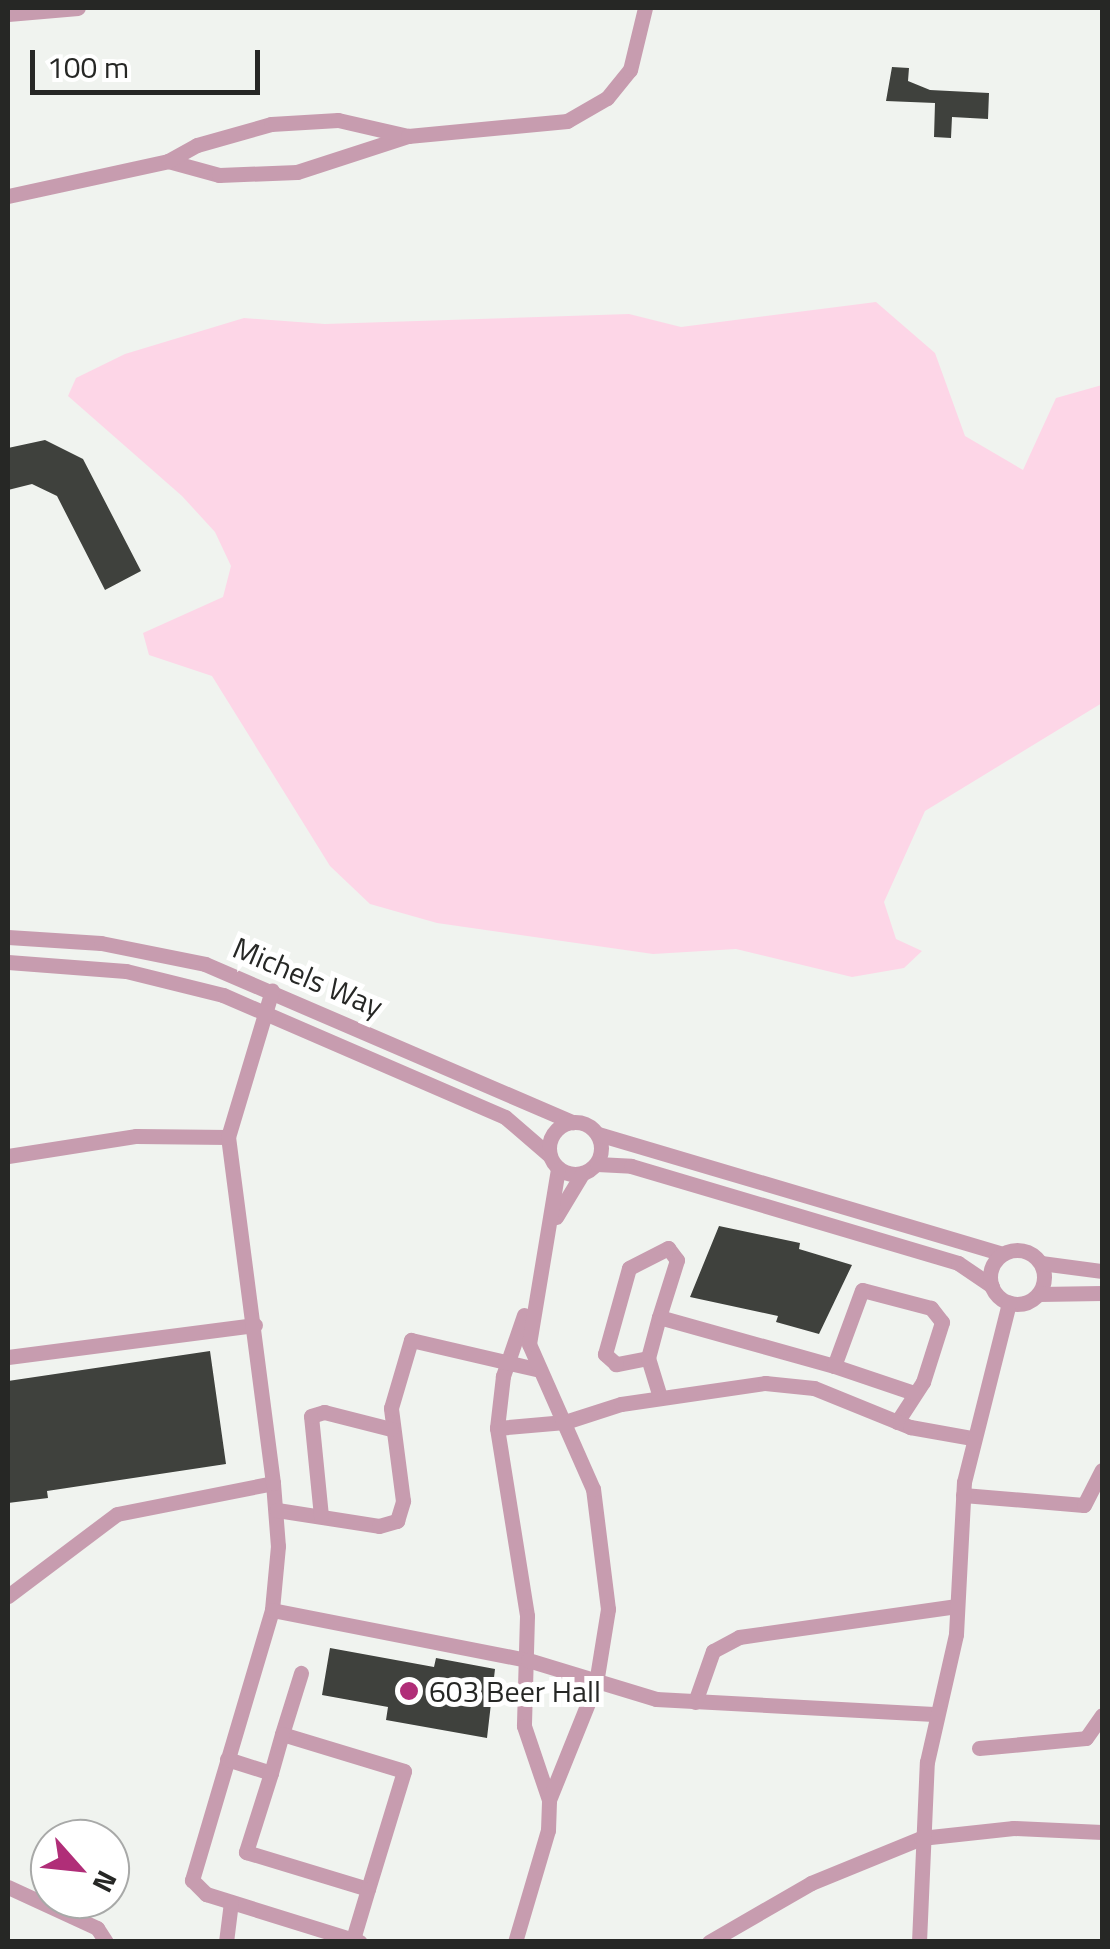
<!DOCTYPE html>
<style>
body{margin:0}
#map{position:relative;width:1110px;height:1949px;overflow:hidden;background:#f0f3ef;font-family:"Titillium Web",sans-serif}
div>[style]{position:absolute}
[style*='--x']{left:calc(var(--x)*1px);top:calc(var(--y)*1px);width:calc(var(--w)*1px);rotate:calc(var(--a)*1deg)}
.green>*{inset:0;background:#fdd6e7}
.building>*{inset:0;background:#3f413d}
.minor>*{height:15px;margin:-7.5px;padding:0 7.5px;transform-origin:7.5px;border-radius:7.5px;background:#c79caf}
.minor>.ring{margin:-7.5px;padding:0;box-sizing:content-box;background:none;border:15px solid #c79caf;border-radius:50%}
.dots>*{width:28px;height:28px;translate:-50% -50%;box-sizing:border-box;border:5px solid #fff;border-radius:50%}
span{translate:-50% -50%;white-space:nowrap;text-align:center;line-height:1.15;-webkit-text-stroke:10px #fff;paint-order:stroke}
.street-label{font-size:30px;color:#262725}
.poi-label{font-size:30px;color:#262725}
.left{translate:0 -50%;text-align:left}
.frame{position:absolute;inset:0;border:10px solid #262725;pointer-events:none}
.north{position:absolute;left:30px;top:1819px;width:100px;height:100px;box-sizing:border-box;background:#fff;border:2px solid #a8a9a8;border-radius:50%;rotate:117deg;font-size:28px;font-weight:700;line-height:40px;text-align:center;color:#262725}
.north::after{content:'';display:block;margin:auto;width:35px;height:45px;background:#b02e78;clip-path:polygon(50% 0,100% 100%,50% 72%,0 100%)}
.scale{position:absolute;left:30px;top:50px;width:230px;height:45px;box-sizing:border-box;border:5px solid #262725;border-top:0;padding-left:12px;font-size:30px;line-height:35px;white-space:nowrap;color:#262725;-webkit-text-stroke:8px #fff;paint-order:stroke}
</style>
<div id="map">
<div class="green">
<i style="clip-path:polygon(876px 302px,935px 353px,965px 436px,1023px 470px,1056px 398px,1102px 385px,1102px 703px,925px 811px,884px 902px,896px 939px,922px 951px,904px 968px,852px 977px,736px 949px,653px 954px,437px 923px,370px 904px,330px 866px,212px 676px,149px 655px,143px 633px,223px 597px,231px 566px,215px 532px,182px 496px,68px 396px,76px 378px,125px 354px,244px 318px,325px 324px,629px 314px,681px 327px)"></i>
</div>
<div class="building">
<i style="clip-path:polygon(892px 67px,909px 68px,908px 81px,930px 90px,989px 93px,988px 119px,952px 117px,951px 138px,934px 137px,935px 103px,886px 101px)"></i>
<i style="clip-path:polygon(45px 440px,83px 459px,141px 571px,105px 590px,57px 496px,32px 484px,8px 490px,8px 448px)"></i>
<i style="clip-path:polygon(719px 1226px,800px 1243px,799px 1249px,852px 1265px,819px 1334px,776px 1322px,778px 1316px,690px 1297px)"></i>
<i style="clip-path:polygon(210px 1351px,226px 1464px,47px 1491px,48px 1498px,8px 1503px,8px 1381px)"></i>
<i style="clip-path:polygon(330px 1648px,434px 1667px,436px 1658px,495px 1669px,487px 1738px,386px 1720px,388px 1707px,322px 1695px)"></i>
</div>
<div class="minor">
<i style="--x:8;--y:14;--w:70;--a:-4.9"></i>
<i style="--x:168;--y:161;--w:53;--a:15.4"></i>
<i style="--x:219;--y:175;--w:78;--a:-2.2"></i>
<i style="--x:297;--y:172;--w:117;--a:-18"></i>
<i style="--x:8;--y:196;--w:164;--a:-12.3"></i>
<i style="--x:168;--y:161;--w:33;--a:-29"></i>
<i style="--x:197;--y:145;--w:77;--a:-15.8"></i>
<i style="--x:271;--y:124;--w:67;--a:-3.4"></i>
<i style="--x:338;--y:120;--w:72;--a:12.9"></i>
<i style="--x:408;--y:136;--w:160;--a:-5.4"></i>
<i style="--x:567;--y:121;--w:46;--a:-29.9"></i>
<i style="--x:607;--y:98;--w:36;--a:-51"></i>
<i style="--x:630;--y:70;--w:64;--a:-76.4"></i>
<i style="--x:8;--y:937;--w:93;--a:3.7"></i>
<i style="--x:101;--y:943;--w:106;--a:11.4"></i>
<i style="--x:205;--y:964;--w:400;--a:23.3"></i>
<i style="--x:8;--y:962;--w:118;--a:4.4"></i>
<i style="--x:126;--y:971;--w:100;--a:13.9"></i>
<i style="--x:223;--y:995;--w:307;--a:23.4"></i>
<i style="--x:505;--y:1117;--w:58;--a:40.8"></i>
<i class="ring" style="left:549px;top:1122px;width:37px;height:37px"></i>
<i style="--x:598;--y:1134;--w:422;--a:16.5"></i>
<i style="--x:8;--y:1156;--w:130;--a:-8.9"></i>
<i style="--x:136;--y:1136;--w:92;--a:0.6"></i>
<i style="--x:597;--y:1164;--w:34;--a:3"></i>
<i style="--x:631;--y:1166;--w:341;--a:16.5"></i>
<i style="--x:958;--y:1263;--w:41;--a:34.1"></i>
<i style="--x:556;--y:1217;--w:50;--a:-58.8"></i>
<i class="ring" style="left:990px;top:1250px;width:39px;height:39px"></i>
<i style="--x:1041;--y:1263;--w:62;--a:7.5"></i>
<i style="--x:1039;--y:1294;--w:63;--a:-0.9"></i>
<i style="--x:524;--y:1315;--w:65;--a:109"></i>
<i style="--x:503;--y:1376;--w:52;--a:96.6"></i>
<i style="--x:497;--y:1428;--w:190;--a:80.9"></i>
<i style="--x:527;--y:1616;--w:110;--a:91.6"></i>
<i style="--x:524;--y:1726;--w:78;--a:71.3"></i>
<i style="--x:8;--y:1357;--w:249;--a:-7.4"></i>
<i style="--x:648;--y:1358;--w:33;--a:169"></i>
<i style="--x:616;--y:1364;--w:15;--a:-138"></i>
<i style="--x:605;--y:1354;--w:89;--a:-74.4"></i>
<i style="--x:629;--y:1268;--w:44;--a:-27.1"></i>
<i style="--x:668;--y:1248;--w:15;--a:53"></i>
<i style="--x:677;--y:1260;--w:60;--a:107.5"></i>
<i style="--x:660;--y:1397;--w:41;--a:-107.1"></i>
<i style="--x:648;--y:1358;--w:42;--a:-75"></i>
<i style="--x:659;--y:1317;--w:182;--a:15.6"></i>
<i style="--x:897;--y:1422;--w:48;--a:-57"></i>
<i style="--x:923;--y:1382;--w:63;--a:-72.4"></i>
<i style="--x:942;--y:1322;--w:18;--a:-128"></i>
<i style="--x:931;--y:1308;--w:71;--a:-165.4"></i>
<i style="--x:862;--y:1290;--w:81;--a:110.2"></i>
<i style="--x:834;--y:1366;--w:84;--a:18.6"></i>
<i style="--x:497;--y:1428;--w:68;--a:-5"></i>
<i style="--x:565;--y:1422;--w:59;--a:-17.8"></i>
<i style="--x:621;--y:1404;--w:146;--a:-8.3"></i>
<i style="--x:765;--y:1383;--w:49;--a:5.8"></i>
<i style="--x:814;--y:1388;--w:104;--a:22.1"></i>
<i style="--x:910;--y:1427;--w:62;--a:10.2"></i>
<i style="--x:273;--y:1483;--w:63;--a:85.5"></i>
<i style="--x:278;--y:1546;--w:64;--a:95.4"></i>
<i style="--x:272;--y:1610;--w:282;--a:106.5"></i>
<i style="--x:192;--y:1880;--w:20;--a:45"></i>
<i style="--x:206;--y:1894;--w:161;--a:17.3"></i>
<i style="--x:963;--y:1495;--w:121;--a:4.7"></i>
<i style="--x:1084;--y:1505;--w:39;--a:-63"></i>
<i style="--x:277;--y:1510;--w:103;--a:8.9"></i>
<i style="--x:379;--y:1526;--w:19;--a:-16"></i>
<i style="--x:397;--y:1521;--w:21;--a:-73"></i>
<i style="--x:403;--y:1501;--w:94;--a:-97.4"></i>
<i style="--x:391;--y:1408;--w:71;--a:-73.6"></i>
<i style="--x:411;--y:1340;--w:128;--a:13.1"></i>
<i style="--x:321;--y:1516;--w:100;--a:-95.7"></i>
<i style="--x:311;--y:1416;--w:14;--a:-17"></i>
<i style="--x:324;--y:1412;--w:69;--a:14.2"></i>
<i style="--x:8;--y:1596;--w:136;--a:-37"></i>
<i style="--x:117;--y:1514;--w:159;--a:-11.2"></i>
<i style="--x:273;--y:1483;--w:349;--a:-97.4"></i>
<i style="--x:228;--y:1137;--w:153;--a:-73.3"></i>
<i style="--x:272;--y:1610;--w:261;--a:11.1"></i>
<i style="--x:528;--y:1660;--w:134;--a:16.9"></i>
<i style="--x:656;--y:1699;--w:278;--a:3.1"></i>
<i style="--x:695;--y:1702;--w:54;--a:-70.6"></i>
<i style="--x:713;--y:1651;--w:30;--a:-28"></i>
<i style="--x:739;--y:1637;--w:220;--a:-8.1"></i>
<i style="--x:282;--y:1734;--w:64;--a:-72.7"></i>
<i style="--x:979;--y:1748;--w:107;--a:-5.3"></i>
<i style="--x:1086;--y:1738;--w:28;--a:-55"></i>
<i style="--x:227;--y:1759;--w:46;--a:17.7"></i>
<i style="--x:271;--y:1773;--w:83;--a:107.6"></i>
<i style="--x:246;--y:1852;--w:127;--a:16.9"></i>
<i style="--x:368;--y:1889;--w:123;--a:-73"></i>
<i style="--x:404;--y:1771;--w:127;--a:-163.1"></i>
<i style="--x:282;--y:1734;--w:41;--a:105.8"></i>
<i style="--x:8;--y:1887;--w:98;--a:24.7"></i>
<i style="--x:97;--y:1928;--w:17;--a:57"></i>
<i style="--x:353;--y:1939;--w:52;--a:-73.3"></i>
<i style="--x:226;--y:1942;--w:40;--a:-82.9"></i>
<i style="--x:515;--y:1942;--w:117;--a:-73.6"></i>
<i style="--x:548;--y:1830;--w:30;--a:-88"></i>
<i style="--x:549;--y:1800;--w:126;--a:-68.1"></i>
<i style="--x:596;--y:1683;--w:75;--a:-80.8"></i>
<i style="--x:608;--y:1609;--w:121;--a:-97.1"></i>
<i style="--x:593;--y:1489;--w:158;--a:-113.8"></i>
<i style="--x:529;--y:1344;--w:177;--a:-80.6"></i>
<i style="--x:709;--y:1942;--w:118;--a:-30"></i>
<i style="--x:811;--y:1883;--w:119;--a:-22.2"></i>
<i style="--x:921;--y:1838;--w:93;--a:-6.2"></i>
<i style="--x:1013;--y:1828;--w:89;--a:2.6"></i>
<i style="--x:919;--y:1942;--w:180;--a:-87.5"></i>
<i style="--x:927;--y:1762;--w:131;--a:-77.2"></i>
<i style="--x:956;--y:1634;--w:152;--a:-87"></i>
<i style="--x:964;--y:1482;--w:185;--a:-75.9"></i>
</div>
<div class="dots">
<i style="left:409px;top:1691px;background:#b02e78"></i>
</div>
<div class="street-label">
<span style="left:308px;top:977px;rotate:23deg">Michels Way</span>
</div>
<div class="poi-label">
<span class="left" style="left:429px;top:1691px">603 Beer Hall</span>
</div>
<div class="frame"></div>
<div class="north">N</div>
<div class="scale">100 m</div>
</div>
